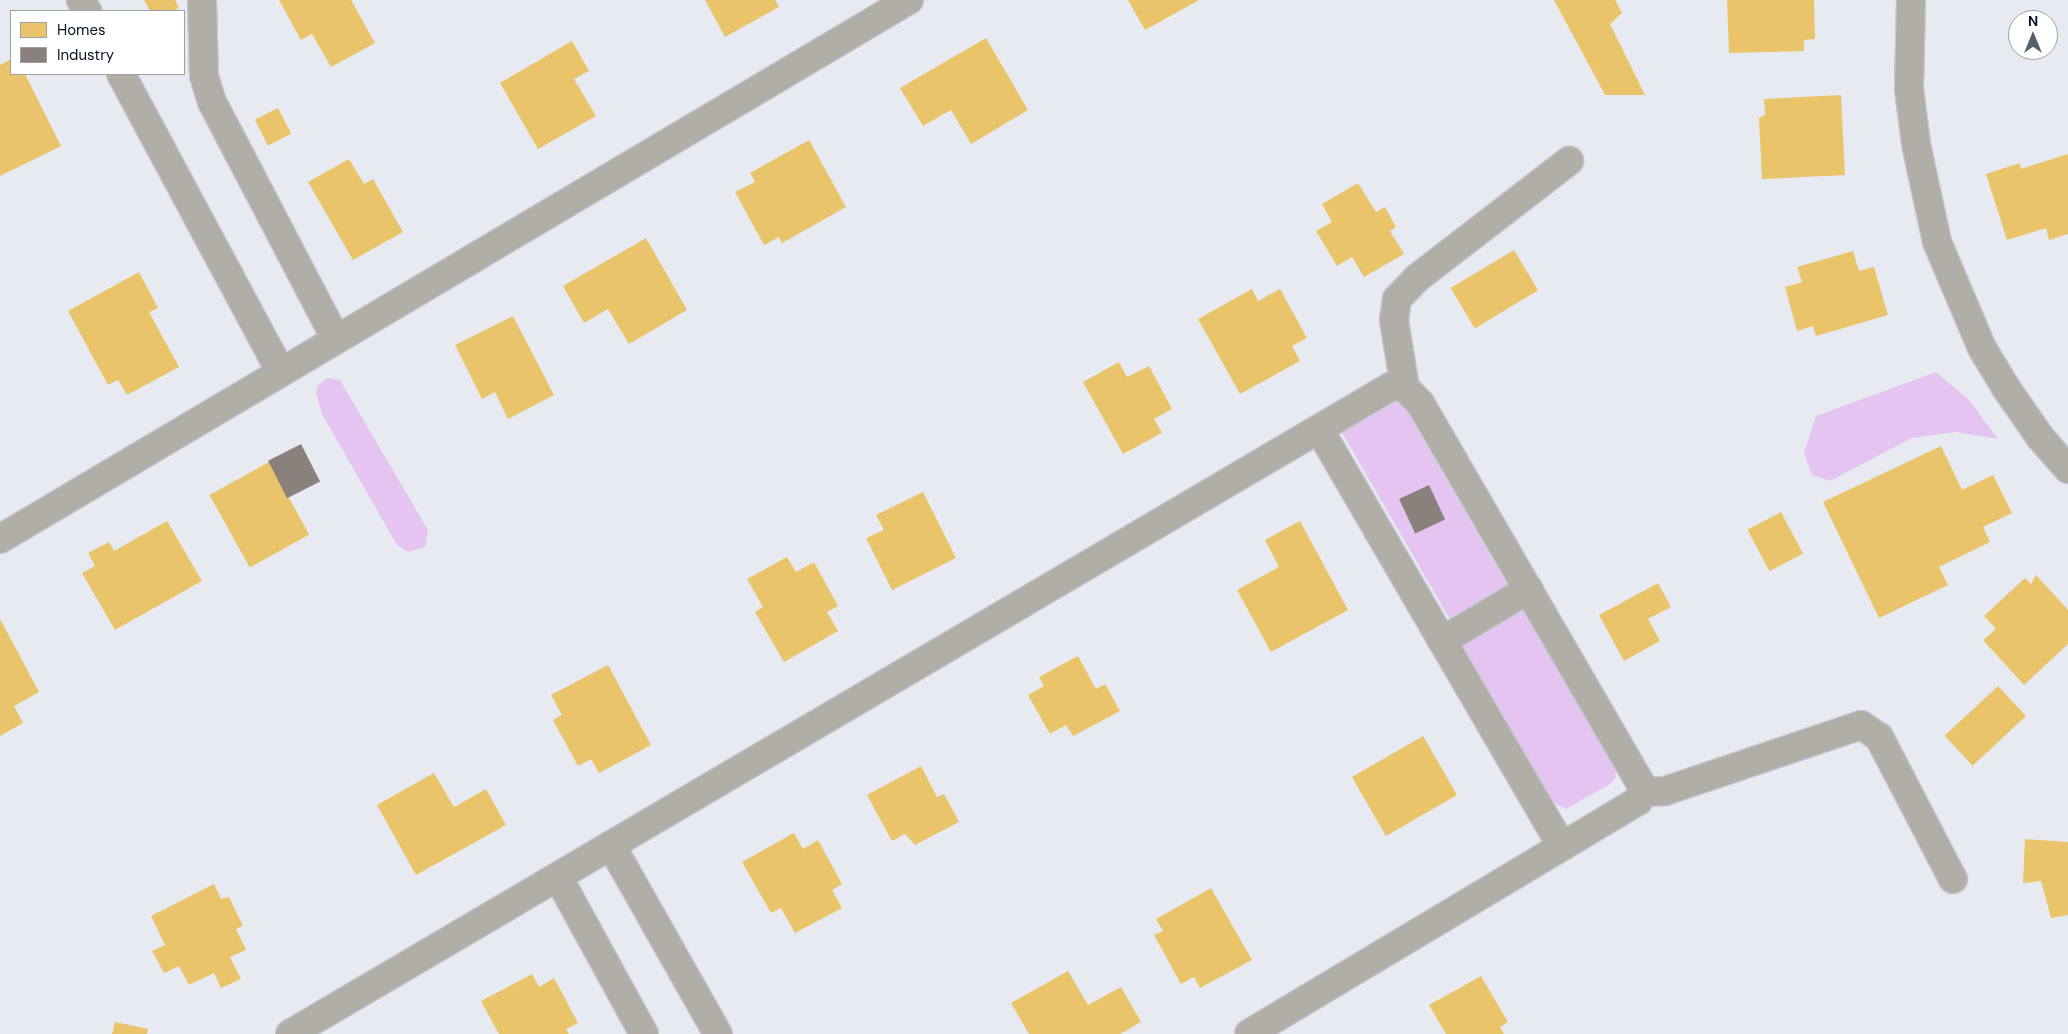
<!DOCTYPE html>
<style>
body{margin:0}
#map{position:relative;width:2068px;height:1034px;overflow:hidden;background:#e7ebf1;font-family:"DM Sans",sans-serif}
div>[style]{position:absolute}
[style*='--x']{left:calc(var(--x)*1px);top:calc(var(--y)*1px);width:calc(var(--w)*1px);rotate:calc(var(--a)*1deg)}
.green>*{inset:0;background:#e5c4f1;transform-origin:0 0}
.homes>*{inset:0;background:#e9c46a;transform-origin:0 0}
.industry>*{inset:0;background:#8a817c;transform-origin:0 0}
.roads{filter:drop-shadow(1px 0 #c4c8d0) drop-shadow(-1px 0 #c4c8d0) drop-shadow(0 1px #c4c8d0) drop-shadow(0 -1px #c4c8d0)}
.minor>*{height:28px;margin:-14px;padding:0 14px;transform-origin:14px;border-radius:14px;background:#b1ada7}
span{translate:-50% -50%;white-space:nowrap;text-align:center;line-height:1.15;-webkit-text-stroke:5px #fff;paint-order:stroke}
.legend{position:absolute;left:10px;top:10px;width:175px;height:65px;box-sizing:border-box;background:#fff;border:1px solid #9ca1a8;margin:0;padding:6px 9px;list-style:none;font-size:15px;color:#081326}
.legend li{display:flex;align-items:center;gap:10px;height:25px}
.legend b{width:25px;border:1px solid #9ca1a8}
.north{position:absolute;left:2008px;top:10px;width:50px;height:50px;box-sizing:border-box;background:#fff;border:1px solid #9ca1a8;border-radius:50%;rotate:0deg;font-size:14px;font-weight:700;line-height:20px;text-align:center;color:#081326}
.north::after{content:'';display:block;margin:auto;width:18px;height:22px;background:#565f6d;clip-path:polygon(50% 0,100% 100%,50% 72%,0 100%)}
</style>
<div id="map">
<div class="green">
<i style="clip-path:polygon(1936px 372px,1969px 400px,1998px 439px,1956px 432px,1912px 438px,1830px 481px,1812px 475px,1804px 453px,1816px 416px)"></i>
<i style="clip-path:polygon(328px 378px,340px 380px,428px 530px,425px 547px,408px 552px,397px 545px,322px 414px,316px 393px,318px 385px)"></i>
<i style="left:1400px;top:399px;width:224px;height:67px;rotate:60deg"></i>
<i style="clip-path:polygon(1519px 603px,1615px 766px,1616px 778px,1610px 784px,1566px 809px,1552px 802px,1458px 639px)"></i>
</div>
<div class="homes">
<i style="clip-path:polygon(144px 0,175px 0,179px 8px,173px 11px,150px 11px)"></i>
<i style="clip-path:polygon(279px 0,351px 0,375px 43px,331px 67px,312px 34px,301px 40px)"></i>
<i style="clip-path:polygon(705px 0,775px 0,779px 7px,725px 37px)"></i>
<i style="clip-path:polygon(1128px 0,1199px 0,1145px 30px)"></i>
<i style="clip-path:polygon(1554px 0,1615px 0,1622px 13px,1610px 24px,1645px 95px,1605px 95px)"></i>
<i style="clip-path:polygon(1727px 0,1814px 0,1815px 39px,1804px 40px,1804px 51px,1729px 53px)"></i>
<i style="clip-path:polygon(986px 38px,1028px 110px,971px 144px,951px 110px,923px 126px,900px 88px)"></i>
<i style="clip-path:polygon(572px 41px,589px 71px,574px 79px,596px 116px,538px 149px,500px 83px)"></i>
<i style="clip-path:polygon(11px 59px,11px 74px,25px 74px,61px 146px,0 176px,0 65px)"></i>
<i style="clip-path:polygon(1841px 95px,1845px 175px,1762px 179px,1759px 118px,1765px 115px,1764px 99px)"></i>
<i style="left:278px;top:108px;width:29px;height:26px;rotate:63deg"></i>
<i style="clip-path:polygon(809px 140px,846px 207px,782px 243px,779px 237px,764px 245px,735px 192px,755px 182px,750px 173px)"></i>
<i style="clip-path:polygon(2068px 154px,2068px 234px,2049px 240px,2046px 228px,2007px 240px,1986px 174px,2020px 163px,2021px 169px)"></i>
<i style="clip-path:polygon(349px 159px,364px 184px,373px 179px,403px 232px,353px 260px,308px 182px)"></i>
<i style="clip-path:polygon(1358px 183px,1376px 212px,1385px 207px,1396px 227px,1390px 231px,1404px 254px,1364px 277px,1352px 257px,1337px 266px,1316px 231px,1332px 222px,1322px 204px)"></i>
<i style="clip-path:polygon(646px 238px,687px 310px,629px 344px,608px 309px,584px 323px,563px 286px)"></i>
<i style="left:1514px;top:250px;width:47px;height:74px;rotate:59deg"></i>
<i style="clip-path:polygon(1853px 251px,1859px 271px,1874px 267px,1888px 315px,1816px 336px,1813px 326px,1797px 331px,1785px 287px,1802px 282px,1797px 267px)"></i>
<i style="clip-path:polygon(139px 272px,158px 308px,149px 312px,179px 367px,127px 395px,118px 380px,108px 385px,68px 311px)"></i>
<i style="clip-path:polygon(1252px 289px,1258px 301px,1280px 289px,1307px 338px,1292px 346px,1300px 361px,1240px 394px,1198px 319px)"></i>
<i style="clip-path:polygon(513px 316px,554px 395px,508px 419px,495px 392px,482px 399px,455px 345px)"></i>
<i style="clip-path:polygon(1119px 362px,1127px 377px,1149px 366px,1172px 409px,1154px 419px,1162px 433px,1123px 454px,1083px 382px)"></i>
<i style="clip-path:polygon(1941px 446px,1962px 490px,1993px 475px,2012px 513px,1983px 527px,1990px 542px,1939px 567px,1948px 585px,1879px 618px,1823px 502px)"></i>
<i style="left:269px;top:462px;width:83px;height:68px;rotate:61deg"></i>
<i style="clip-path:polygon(923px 492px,956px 558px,892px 590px,866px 538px,884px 530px,876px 515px)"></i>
<i style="left:1781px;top:512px;width:47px;height:38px;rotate:62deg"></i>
<i style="clip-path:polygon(167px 521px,202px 581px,115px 630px,82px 573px,95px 566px,88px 553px,109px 542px,114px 551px)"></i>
<i style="clip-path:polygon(1300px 521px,1348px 610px,1271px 652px,1237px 590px,1279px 567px,1265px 540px)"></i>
<i style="clip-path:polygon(787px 557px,796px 572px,814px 562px,838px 606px,827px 612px,838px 631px,784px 662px,755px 612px,763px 607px,747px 579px)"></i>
<i style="clip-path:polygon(2036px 575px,2068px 610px,2068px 644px,2024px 685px,1983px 640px,1996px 629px,1984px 616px,2025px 578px,2031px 584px)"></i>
<i style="clip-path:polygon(1658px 583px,1671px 607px,1648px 619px,1660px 641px,1624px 661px,1599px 615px)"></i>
<i style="clip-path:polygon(0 619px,39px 692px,14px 706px,23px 723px,0 736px)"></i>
<i style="clip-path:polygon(1078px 656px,1096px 689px,1105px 684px,1120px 711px,1073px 736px,1066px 725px,1050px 734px,1028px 695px,1044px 686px,1039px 677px)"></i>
<i style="clip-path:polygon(608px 665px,651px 745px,599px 773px,591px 759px,578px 766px,553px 720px,562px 715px,551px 695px)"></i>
<i style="left:1998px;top:686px;width:41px;height:73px;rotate:47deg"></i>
<i style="left:1423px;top:736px;width:68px;height:82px;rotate:60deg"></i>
<i style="clip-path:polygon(921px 766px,937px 797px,944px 794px,959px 822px,915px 845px,905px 834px,892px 841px,867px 795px)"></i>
<i style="clip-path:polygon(434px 773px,454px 807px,486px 789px,506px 825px,416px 875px,377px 805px)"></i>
<i style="clip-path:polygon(794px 833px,803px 849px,818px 840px,842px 884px,832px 890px,842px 908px,795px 933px,781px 908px,771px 913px,742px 862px)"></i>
<i style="clip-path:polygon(2025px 839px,2068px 842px,2068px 915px,2051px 918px,2041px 881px,2023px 883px)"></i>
<i style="clip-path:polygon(214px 884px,221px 899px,229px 897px,243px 926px,236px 929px,246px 950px,230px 957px,241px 979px,221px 988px,214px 973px,189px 985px,179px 966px,164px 973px,152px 951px,165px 945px,151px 916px)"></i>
<i style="clip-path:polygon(1211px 888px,1252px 960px,1200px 988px,1194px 977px,1181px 984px,1154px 935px,1163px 931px,1156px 919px)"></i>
<i style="clip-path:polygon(1068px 971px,1088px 1005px,1121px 987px,1141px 1022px,1120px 1034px,1029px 1034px,1011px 1003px)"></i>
<i style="clip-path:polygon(532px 974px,539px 987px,554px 978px,578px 1023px,566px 1029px,569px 1034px,499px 1034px,481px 1001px)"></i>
<i style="clip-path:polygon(1481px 976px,1508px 1022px,1500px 1027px,1504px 1034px,1446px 1034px,1429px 1005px)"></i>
<i style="clip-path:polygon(115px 1022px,148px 1029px,147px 1034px,112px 1034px)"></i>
</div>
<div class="industry">
<i style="left:301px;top:444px;width:42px;height:37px;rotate:63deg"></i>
<i style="left:1429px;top:485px;width:38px;height:33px;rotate:65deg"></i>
</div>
<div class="roads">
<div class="minor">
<i style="--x:81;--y:0;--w:13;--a:61"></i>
<i style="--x:202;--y:0;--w:76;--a:88.5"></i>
<i style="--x:204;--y:76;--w:27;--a:73"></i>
<i style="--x:212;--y:102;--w:267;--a:62.4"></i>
<i style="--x:1911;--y:0;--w:89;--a:91.3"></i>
<i style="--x:1909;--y:89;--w:55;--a:82.7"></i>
<i style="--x:1916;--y:144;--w:100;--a:77.9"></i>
<i style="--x:1937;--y:242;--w:115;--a:67"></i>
<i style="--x:1982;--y:348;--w:47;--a:59"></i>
<i style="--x:2006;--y:388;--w:60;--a:55.2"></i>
<i style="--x:2040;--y:437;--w:43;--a:48.8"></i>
<i style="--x:121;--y:74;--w:338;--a:61.8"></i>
<i style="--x:1405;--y:388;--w:69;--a:-99.2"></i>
<i style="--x:1394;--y:320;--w:21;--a:-82"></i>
<i style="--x:1397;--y:299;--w:29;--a:-46"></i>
<i style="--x:1417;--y:278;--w:192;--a:-37.6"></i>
<i style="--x:1319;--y:429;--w:483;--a:59.8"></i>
<i style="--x:0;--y:539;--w:1057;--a:-30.67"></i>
<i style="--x:1442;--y:641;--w:101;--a:-30.9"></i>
<i style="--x:1641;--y:792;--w:24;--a:-2"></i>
<i style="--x:1665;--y:791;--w:207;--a:-18.6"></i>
<i style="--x:1861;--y:725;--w:22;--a:34"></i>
<i style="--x:1879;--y:737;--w:160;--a:62.5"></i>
<i style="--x:611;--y:845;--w:217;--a:60.5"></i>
<i style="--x:558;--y:877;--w:179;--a:61.3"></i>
<i style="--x:290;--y:1034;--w:1276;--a:-30.46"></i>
<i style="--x:1390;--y:387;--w:8;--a:-7"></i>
<i style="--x:1398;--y:386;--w:7;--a:16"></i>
<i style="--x:1405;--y:388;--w:21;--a:45"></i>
<i style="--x:1420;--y:403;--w:444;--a:59.9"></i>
<i style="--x:1643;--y:787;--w:15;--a:110"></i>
<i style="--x:1638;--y:801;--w:453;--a:149.1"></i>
</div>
</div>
<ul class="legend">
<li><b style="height:14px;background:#e9c46a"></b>Homes</li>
<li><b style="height:14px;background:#8a817c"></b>Industry</li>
</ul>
<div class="north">N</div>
</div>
